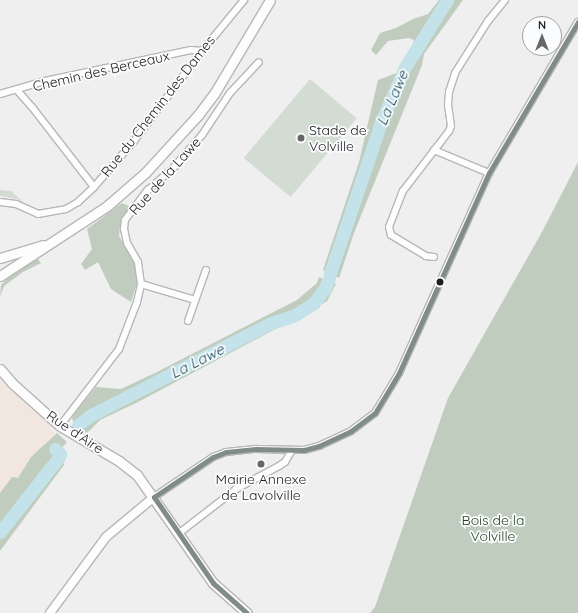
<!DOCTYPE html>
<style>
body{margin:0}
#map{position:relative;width:578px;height:613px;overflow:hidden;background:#efeff0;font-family:Quicksand,sans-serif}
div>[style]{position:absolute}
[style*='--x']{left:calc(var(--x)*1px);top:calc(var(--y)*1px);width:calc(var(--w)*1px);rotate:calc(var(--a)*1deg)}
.industrial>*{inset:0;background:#f2e7e0}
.green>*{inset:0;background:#d3dcd3;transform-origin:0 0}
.forest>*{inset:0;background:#bfccbe}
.river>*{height:13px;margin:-6.5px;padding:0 6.5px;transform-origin:6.5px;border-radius:6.5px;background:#c4e2e9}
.roads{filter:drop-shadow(1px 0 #b7b7b8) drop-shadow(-1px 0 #b7b7b8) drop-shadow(0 1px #b7b7b8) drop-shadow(0 -1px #b7b7b8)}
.minor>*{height:6px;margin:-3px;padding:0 3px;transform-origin:3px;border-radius:3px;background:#fdfdfd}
.tertiary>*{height:8px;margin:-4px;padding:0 4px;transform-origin:4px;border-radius:4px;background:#fdfdfd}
.secondary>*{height:9px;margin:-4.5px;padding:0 4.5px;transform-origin:4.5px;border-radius:4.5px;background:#fdfdfd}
.bus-1>*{height:5px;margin:-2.5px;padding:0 2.5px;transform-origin:2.5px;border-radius:2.5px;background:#808c89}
.dots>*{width:11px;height:11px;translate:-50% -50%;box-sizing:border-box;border:2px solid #fbfcfe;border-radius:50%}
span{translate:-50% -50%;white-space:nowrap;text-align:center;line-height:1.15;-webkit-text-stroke:3.5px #fbfcfe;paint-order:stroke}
.street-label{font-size:14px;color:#1e1e1f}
.poi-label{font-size:14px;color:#1e1e1f}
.left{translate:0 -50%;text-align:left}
.park-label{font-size:14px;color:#20451f}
.water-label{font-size:15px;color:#16505c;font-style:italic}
.north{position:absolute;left:522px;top:16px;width:40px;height:40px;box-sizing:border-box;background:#fbfcfe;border:1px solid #a3a3a5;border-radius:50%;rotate:0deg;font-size:11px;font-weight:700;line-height:16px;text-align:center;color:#1e1e1f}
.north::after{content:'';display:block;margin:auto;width:14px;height:18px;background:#676768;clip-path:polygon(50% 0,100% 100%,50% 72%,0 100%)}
</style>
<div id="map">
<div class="industrial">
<i style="clip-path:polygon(0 379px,52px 426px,49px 429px,55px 433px,54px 435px,31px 457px,18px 478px,0 492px)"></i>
</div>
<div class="green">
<i style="left:310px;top:79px;width:61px;height:103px;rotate:40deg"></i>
<i style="clip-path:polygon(0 190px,11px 191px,24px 203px,17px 199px,0 196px)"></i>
</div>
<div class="forest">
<i style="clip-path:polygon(439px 0,463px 0,424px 54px,422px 65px,354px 233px,339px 278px,323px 270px,359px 162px,378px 80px,399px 72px,412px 50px,414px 40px,409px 38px,388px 41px,376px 55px,371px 50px,380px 33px,396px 28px,413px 19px,428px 14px)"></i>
<i style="clip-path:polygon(578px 162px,578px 613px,370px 613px,375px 607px,448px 398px,542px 232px)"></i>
<i style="clip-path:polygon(122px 203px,131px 207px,120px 226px,119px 236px,135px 264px,137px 271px,137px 283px,131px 302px,111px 289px,98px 262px,85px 270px,81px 264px,92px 249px,87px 229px)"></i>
<i style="clip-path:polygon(38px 259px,41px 263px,23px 272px,4px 286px,0 297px,1px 285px,12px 274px)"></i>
<i style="clip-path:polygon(319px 277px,336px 284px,327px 301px,317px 307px,138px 402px,100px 420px,86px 434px,74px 425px,72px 417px,96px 387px,121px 389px,155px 373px,297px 300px,317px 283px)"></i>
<i style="clip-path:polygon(57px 433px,67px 442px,58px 452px,64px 458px,64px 465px,0 551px,0 493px,12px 477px,18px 478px,31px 457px)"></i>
</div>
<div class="river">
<i style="--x:330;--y:273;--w:159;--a:-71.3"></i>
<i style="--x:381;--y:122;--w:60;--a:-66.4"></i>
<i style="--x:405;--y:67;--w:79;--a:-57.9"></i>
<i style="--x:78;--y:425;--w:16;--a:-38"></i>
<i style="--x:91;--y:415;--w:202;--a:-27.1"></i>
<i style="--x:271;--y:323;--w:25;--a:-18"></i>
<i style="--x:295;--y:315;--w:22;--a:-32"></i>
<i style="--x:314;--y:303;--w:19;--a:-54"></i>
<i style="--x:325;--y:288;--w:11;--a:-68"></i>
<i style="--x:0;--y:532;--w:95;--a:-51.8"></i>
<i style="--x:59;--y:457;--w:3;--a:-72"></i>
<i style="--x:60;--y:454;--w:7;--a:-135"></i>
</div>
<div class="roads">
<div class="minor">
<i style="--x:17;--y:90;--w:23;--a:49"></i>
<i style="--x:32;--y:107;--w:101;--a:52.2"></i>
<i style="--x:0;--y:94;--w:47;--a:-16.1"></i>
<i style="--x:45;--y:81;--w:149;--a:-12"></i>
<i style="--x:191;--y:50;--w:11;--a:5"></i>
<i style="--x:434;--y:150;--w:60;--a:22.7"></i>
<i style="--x:0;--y:202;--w:16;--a:7"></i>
<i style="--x:16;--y:204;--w:24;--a:24"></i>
<i style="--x:38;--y:214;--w:28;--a:-10"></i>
<i style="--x:66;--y:209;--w:14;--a:-30"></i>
<i style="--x:78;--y:202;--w:22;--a:-43"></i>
<i style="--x:94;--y:187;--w:61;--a:-49"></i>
<i style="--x:134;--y:141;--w:113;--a:-52.9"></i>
<i style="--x:202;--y:51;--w:66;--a:-50.5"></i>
<i style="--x:434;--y:257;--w:8;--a:-173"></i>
<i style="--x:426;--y:256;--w:41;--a:-149"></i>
<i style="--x:391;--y:235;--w:8;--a:-104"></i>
<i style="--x:389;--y:227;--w:39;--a:-69"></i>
<i style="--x:403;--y:191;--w:76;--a:-52.5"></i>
<i style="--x:449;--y:131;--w:5;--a:-68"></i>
<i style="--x:451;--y:126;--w:22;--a:-98"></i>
<i style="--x:448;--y:104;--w:12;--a:-85"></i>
<i style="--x:449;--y:92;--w:20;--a:-72"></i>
<i style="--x:455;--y:73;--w:62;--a:-57.6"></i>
<i style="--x:488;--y:21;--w:27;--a:-51"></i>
<i style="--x:141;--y:284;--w:56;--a:16.5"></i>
<i style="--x:188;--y:321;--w:54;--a:-70.6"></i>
<i style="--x:60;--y:426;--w:97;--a:-52.5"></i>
<i style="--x:119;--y:349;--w:50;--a:-69"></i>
<i style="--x:137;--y:302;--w:18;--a:-77"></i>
<i style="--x:141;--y:284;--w:22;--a:-98"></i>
<i style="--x:138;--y:262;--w:22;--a:-120"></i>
<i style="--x:127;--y:243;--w:14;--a:-102"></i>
<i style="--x:124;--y:229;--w:9;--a:-84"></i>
<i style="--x:125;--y:220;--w:38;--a:-53"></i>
<i style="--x:148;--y:190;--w:35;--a:-41"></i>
<i style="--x:174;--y:167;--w:43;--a:-48.8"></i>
<i style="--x:202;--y:135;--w:50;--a:-56.3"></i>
<i style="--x:230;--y:93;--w:42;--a:-46.9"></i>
<i style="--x:154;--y:497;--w:71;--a:-34.1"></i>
<i style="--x:213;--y:457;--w:14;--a:-21"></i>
<i style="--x:226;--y:452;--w:30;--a:-6"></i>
<i style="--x:256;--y:449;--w:48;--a:1.2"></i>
<i style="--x:304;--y:450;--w:16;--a:-15"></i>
<i style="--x:319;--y:446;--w:35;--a:-25"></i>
<i style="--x:351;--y:431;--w:30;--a:-37"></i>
<i style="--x:375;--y:413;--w:47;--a:-59"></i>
<i style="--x:399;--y:373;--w:219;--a:-65.8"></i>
<i style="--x:489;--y:173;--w:175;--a:-59.5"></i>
<i style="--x:178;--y:534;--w:73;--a:-37.8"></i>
<i style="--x:236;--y:489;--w:49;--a:-28.1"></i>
<i style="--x:279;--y:466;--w:7;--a:-34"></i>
<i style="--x:285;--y:462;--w:14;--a:-60"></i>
</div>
<div class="tertiary">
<i style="--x:50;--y:613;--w:94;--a:-53.6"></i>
<i style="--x:106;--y:537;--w:62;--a:-39.8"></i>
</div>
<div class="secondary">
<i style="--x:0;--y:258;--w:45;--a:-16.8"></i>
<i style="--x:0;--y:276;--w:128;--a:-33.2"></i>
<i style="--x:107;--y:206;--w:50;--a:-41"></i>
<i style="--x:145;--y:173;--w:79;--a:-47.6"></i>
<i style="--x:198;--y:115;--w:26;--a:-53"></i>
<i style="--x:214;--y:94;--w:109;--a:-59.2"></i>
<i style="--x:0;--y:369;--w:18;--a:49"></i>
<i style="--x:12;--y:383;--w:64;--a:41.9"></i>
<i style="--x:60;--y:426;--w:69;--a:30.7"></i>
<i style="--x:119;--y:461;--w:23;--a:38"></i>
<i style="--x:137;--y:475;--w:132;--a:54.9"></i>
<i style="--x:213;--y:583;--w:45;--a:41.4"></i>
</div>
</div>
<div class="bus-1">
<i style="--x:154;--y:497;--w:71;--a:-34.1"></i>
<i style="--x:213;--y:457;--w:14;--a:-21"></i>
<i style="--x:226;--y:452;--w:30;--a:-6"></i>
<i style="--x:256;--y:449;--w:48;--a:1.2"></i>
<i style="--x:304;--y:450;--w:16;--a:-15"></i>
<i style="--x:319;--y:446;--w:35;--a:-25"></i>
<i style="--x:351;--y:431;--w:30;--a:-37"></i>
<i style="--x:375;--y:413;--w:47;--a:-59"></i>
<i style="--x:399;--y:373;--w:219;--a:-65.8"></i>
<i style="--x:489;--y:173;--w:175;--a:-59.5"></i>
<i style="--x:154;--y:497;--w:104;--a:55.5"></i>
<i style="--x:213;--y:583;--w:45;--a:41.4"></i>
</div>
<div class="dots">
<i style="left:301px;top:138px;background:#676768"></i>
<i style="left:440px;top:282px;background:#1e1e1f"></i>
<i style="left:261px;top:464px;background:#676768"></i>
</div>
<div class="street-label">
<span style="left:101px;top:71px;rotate:-13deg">Chemin des Berceaux</span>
<span style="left:158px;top:106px;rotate:-52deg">Rue du Chemin des Dames</span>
<span style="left:165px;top:176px;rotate:-48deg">Rue de la Lawe</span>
<span style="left:75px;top:432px;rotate:34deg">Rue d'Aire</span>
</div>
<div class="poi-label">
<span class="left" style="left:309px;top:138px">Stade de<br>Volville</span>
<span style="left:261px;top:487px">Mairie Annexe<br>de Lavolville</span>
</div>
<div class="park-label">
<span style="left:493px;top:528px">Bois de la<br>Volville</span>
</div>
<div class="water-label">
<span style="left:392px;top:98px;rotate:-67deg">La Lawe</span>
<span style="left:197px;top:361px;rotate:-27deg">La Lawe</span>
</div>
<div class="north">N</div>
</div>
